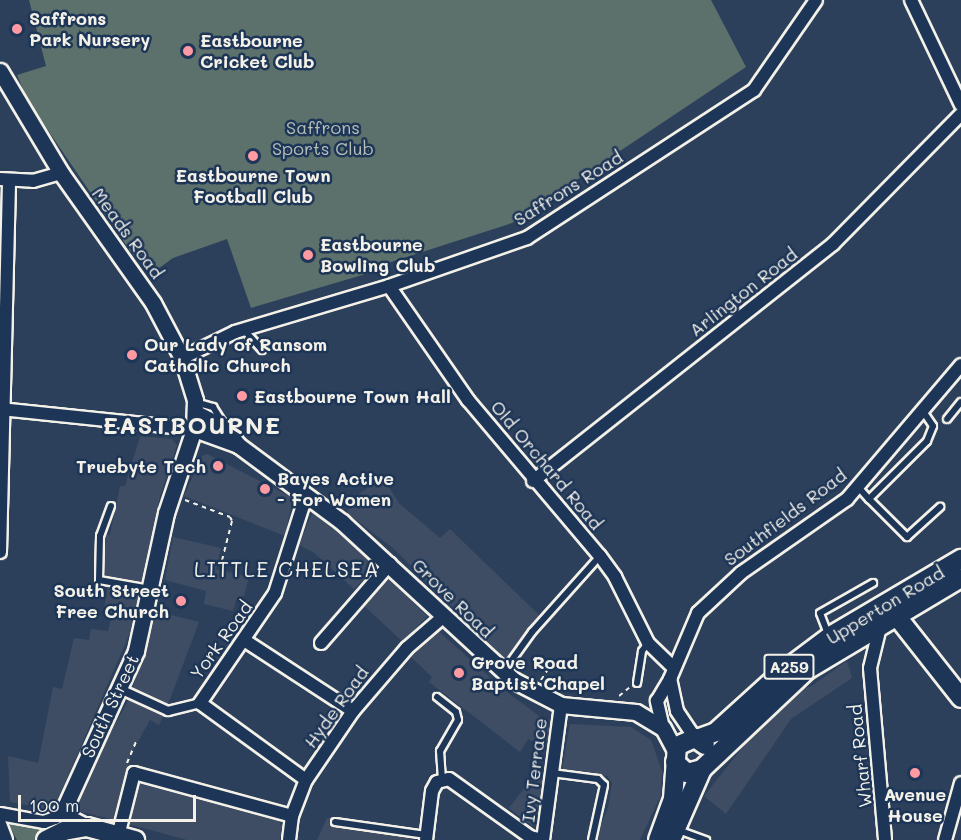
<!DOCTYPE html>
<style>
body{margin:0}
#map{position:relative;width:961px;height:840px;overflow:hidden;background:#2c405c;font-family:Mali,sans-serif}
div>[style]{position:absolute}
[style*='--x']{left:calc(var(--x)*1px);top:calc(var(--y)*1px);width:calc(var(--w)*1px);rotate:calc(var(--a)*1deg)}
.built>*{inset:0;background:#3e4d63}
.green>*{inset:0;background:#5c716c}
.path>*{height:2px;margin-top:-1px;transform-origin:0;background:repeating-linear-gradient(90deg,#f4f1e8 0 4.5px,transparent 0 9px)}
.roads{filter:drop-shadow(2px 0 #f4f1e8) drop-shadow(-2px 0 #f4f1e8) drop-shadow(0 2px #f4f1e8) drop-shadow(0 -2px #f4f1e8)}
.service>*{height:6px;margin:-3px;padding:0 3px;transform-origin:3px;border-radius:3px;background:#1d3557}
.pedestrian>*{height:8px;margin:-4px;padding:0 4px;transform-origin:4px;border-radius:4px;background:#1d3557}
.minor>*{height:12px;margin:-6px;padding:0 6px;transform-origin:6px;border-radius:6px;background:#1d3557}
.tertiary>*{height:15px;margin:-7.5px;padding:0 7.5px;transform-origin:7.5px;border-radius:7.5px;background:#1d3557}
.primary>*{height:18px;margin:-9px;padding:0 9px;transform-origin:9px;border-radius:9px;background:#1d3557}
.dots>*{width:16px;height:16px;translate:-50% -50%;box-sizing:border-box;border:3px solid #1d3557;border-radius:50%}
span{translate:-50% -50%;white-space:nowrap;text-align:center;line-height:1.15;-webkit-text-stroke:5px #1d3557;paint-order:stroke}
.shield-label span{padding:2px 4px;background:#1d3557;border:2px solid;border-radius:4px;-webkit-text-stroke-width:0}
.shield-label{font-size:16px;color:#f4f1e8;font-weight:700}
.poi-label{font-size:18px;color:#f4f1e8;font-weight:700}
.left{translate:0 -50%;text-align:left}
.right{translate:-100% -50%;text-align:right}
.park-label{font-size:18px;color:#b7beb6}
.street-label{font-size:18px;color:#f4f1e8}
.quarter-label{font-size:21px;color:#f4f1e8;letter-spacing:1.5px}
.district-label{font-size:24px;color:#f4f1e8;font-weight:700;letter-spacing:1.5px}
.scale{position:absolute;left:18px;top:795px;width:178px;height:27px;box-sizing:border-box;border:3px solid #f4f1e8;border-top:0;padding-left:8px;font-size:18px;line-height:21px;white-space:nowrap;color:#f4f1e8;-webkit-text-stroke:4px #1d3557;paint-order:stroke}
</style>
<div id="map">
<div class="built">
<i style="clip-path:polygon(140px 436px,172px 439px,177px 445px,160px 496px,141px 584px,102px 576px,104px 534px,110px 535px,120px 486px,125px 486px)"></i>
<i style="clip-path:polygon(207px 454px,293px 498px,285px 536px,184px 496px,202px 456px)"></i>
<i style="clip-path:polygon(383px 478px,399px 503px,440px 538px,450px 529px,539px 615px,506px 660px,393px 548px,347px 513px,354px 497px)"></i>
<i style="clip-path:polygon(313px 511px,377px 566px,354px 589px,313px 552px,299px 545px)"></i>
<i style="clip-path:polygon(173px 537px,221px 548px,216px 569px,249px 577px,244px 596px,236px 600px,233px 611px,204px 604px,206px 591px,165px 580px)"></i>
<i style="clip-path:polygon(384px 579px,389px 579px,427px 616px,403px 642px,362px 604px)"></i>
<i style="clip-path:polygon(108px 586px,140px 590px,130px 633px,53px 810px,10px 802px,8px 756px,38px 763px,53px 687px,62px 689px,74px 638px,89px 640px,91px 629px,108px 631px,112px 616px,103px 614px)"></i>
<i style="clip-path:polygon(156px 611px,199px 622px,167px 707px,132px 690px)"></i>
<i style="clip-path:polygon(437px 630px,503px 689px,550px 724px,547px 749px,528px 739px,520px 752px,429px 682px,432px 677px,410px 656px)"></i>
<i style="clip-path:polygon(847px 661px,852px 678px,791px 719px,726px 814px,704px 796px,773px 709px,796px 688px,810px 687px)"></i>
<i style="clip-path:polygon(133px 699px,164px 714px,159px 725px,150px 720px,131px 754px,115px 820px,78px 811px,83px 783px,128px 701px)"></i>
<i style="clip-path:polygon(570px 724px,631px 727px,651px 740px,662px 771px,661px 795px,640px 840px,595px 840px,608px 808px,612px 783px,607px 776px,562px 770px)"></i>
<i style="clip-path:polygon(537px 771px,543px 776px,537px 822px,532px 826px,509px 808px)"></i>
<i style="clip-path:polygon(140px 779px,277px 818px,282px 826px,280px 840px,187px 840px,125px 823px)"></i>
<i style="clip-path:polygon(327px 818px,415px 830px,413px 840px,317px 840px)"></i>
</div>
<div class="green">
<i style="clip-path:polygon(29px 0,711px 0,746px 67px,512px 223px,385px 264px,386px 268px,251px 308px,227px 239px,173px 258px,155px 271px,145px 256px,133px 255px,28px 101px,17px 75px,46px 66px)"></i>
<i style="clip-path:polygon(12px 823px,32px 827px,46px 827px,40px 840px,17px 840px,9px 825px)"></i>
</div>
<div class="path">
<i style="--x:185;--y:500;--w:48;--a:20.7"></i>
<i style="--x:230;--y:517;--w:4;--a:63"></i>
<i style="--x:232;--y:521;--w:44;--a:104.3"></i>
<i style="--x:541;--y:680;--w:24;--a:-57"></i>
<i style="--x:619;--y:696;--w:13;--a:-39"></i>
<i style="--x:127;--y:763;--w:25;--a:-67"></i>
</div>
<div class="roads">
<div class="service">
<i style="--x:244;--y:330;--w:27;--a:48"></i>
<i style="--x:195;--y:402;--w:19;--a:16"></i>
<i style="--x:213;--y:407;--w:19;--a:58"></i>
<i style="--x:947;--y:419;--w:22;--a:-51"></i>
<i style="--x:859;--y:488;--w:15;--a:48"></i>
<i style="--x:869;--y:499;--w:82;--a:-45"></i>
<i style="--x:927;--y:441;--w:16;--a:-68"></i>
<i style="--x:933;--y:426;--w:18;--a:-124"></i>
<i style="--x:869;--y:499;--w:54;--a:45"></i>
<i style="--x:907;--y:537;--w:45;--a:-42.3"></i>
<i style="--x:111;--y:506;--w:32;--a:110"></i>
<i style="--x:100;--y:536;--w:44;--a:91.3"></i>
<i style="--x:99;--y:580;--w:52;--a:10"></i>
<i style="--x:828;--y:634;--w:22;--a:-111"></i>
<i style="--x:820;--y:613;--w:61;--a:-29.5"></i>
<i style="--x:504;--y:671;--w:48;--a:-54.3"></i>
<i style="--x:532;--y:632;--w:102;--a:-48.2"></i>
<i style="--x:637;--y:683;--w:32;--a:-81"></i>
<i style="--x:642;--y:651;--w:10;--a:-53"></i>
<i style="--x:437;--y:697;--w:24;--a:38"></i>
<i style="--x:456;--y:712;--w:8;--a:76"></i>
<i style="--x:458;--y:720;--w:36;--a:120"></i>
<i style="--x:440;--y:751;--w:28;--a:86"></i>
<i style="--x:552;--y:773;--w:46;--a:7.4"></i>
<i style="--x:598;--y:779;--w:8;--a:45"></i>
<i style="--x:604;--y:785;--w:56;--a:102.3"></i>
<i style="--x:335;--y:822;--w:92;--a:8.1"></i>
<i style="--x:678;--y:830;--w:30;--a:20"></i>
</div>
<div class="pedestrian">
<i style="--x:120;--y:689;--w:53;--a:24.6"></i>
<i style="--x:168;--y:711;--w:33;--a:-14"></i>
</div>
<div class="minor">
<i style="--x:911;--y:0;--w:116;--a:64.5"></i>
<i style="--x:0;--y:179;--w:33;--a:3"></i>
<i style="--x:33;--y:181;--w:29;--a:-16"></i>
<i style="--x:389;--y:286;--w:139;--a:55.3"></i>
<i style="--x:468;--y:400;--w:204;--a:49.8"></i>
<i style="--x:600;--y:556;--w:26;--a:54"></i>
<i style="--x:615;--y:577;--w:74;--a:63.4"></i>
<i style="--x:648;--y:643;--w:35;--a:44"></i>
<i style="--x:182;--y:358;--w:59;--a:-26.1"></i>
<i style="--x:235;--y:332;--w:161;--a:-16.6"></i>
<i style="--x:389;--y:286;--w:146;--a:-19.2"></i>
<i style="--x:527;--y:238;--w:271;--a:-33.1"></i>
<i style="--x:754;--y:90;--w:109;--a:-55.4"></i>
<i style="--x:0;--y:409;--w:195;--a:5.9"></i>
<i style="--x:533;--y:481;--w:382;--a:-38.3"></i>
<i style="--x:833;--y:244;--w:182;--a:-45.4"></i>
<i style="--x:0;--y:552;--w:372;--a:-88.6"></i>
<i style="--x:880;--y:627;--w:42;--a:103.7"></i>
<i style="--x:870;--y:668;--w:173;--a:85"></i>
<i style="--x:244;--y:640;--w:130;--a:33.1"></i>
<i style="--x:321;--y:643;--w:105;--a:-48.9"></i>
<i style="--x:663;--y:728;--w:28;--a:-103"></i>
<i style="--x:657;--y:701;--w:26;--a:-59"></i>
<i style="--x:695;--y:738;--w:32;--a:-124"></i>
<i style="--x:677;--y:711;--w:33;--a:-102"></i>
<i style="--x:670;--y:679;--w:72;--a:-67"></i>
<i style="--x:698;--y:613;--w:59;--a:-42.9"></i>
<i style="--x:741;--y:573;--w:129;--a:-34.9"></i>
<i style="--x:847;--y:499;--w:176;--a:-49.6"></i>
<i style="--x:306;--y:780;--w:131;--a:-144"></i>
<i style="--x:200;--y:703;--w:133;--a:-55.7"></i>
<i style="--x:275;--y:593;--w:102;--a:-72.3"></i>
<i style="--x:0;--y:814;--w:45;--a:10.3"></i>
<i style="--x:44;--y:822;--w:12;--a:-20"></i>
<i style="--x:55;--y:818;--w:15;--a:-48"></i>
<i style="--x:0;--y:824;--w:17;--a:69"></i>
<i style="--x:117;--y:840;--w:69;--a:-75.8"></i>
<i style="--x:134;--y:773;--w:164;--a:15.2"></i>
<i style="--x:289;--y:840;--w:24;--a:-83"></i>
<i style="--x:292;--y:816;--w:39;--a:-69"></i>
<i style="--x:306;--y:780;--w:83;--a:-55.7"></i>
<i style="--x:353;--y:711;--w:83;--a:-49.4"></i>
<i style="--x:407;--y:648;--w:49;--a:-40.9"></i>
<i style="--x:426;--y:840;--w:49;--a:-83"></i>
<i style="--x:432;--y:791;--w:10;--a:-61"></i>
<i style="--x:437;--y:782;--w:12;--a:-14"></i>
<i style="--x:449;--y:779;--w:100;--a:35.6"></i>
<i style="--x:530;--y:837;--w:13;--a:13"></i>
<i style="--x:543;--y:840;--w:136;--a:-82.4"></i>
<i style="--x:945;--y:840;--w:59;--a:-74.3"></i>
</div>
<div class="tertiary">
<i style="--x:0;--y:71;--w:119;--a:59.1"></i>
<i style="--x:61;--y:173;--w:159;--a:54.7"></i>
<i style="--x:153;--y:303;--w:62;--a:62.2"></i>
<i style="--x:182;--y:358;--w:44;--a:72.8"></i>
<i style="--x:195;--y:400;--w:29;--a:92"></i>
<i style="--x:194;--y:429;--w:89;--a:108.4"></i>
<i style="--x:166;--y:513;--w:141;--a:102.3"></i>
<i style="--x:136;--y:651;--w:171;--a:114.5"></i>
<i style="--x:65;--y:807;--w:10;--a:73"></i>
<i style="--x:68;--y:817;--w:21;--a:28"></i>
<i style="--x:196;--y:413;--w:31;--a:27"></i>
<i style="--x:224;--y:427;--w:23;--a:52"></i>
<i style="--x:194;--y:429;--w:47;--a:20"></i>
<i style="--x:238;--y:445;--w:129;--a:36.5"></i>
<i style="--x:342;--y:522;--w:233;--a:42.7"></i>
<i style="--x:513;--y:680;--w:54;--a:27.5"></i>
<i style="--x:561;--y:705;--w:75;--a:5.3"></i>
<i style="--x:636;--y:712;--w:31;--a:31"></i>
<i style="--x:663;--y:728;--w:26;--a:62"></i>
</div>
<div class="primary">
<i style="--x:891;--y:609;--w:113;--a:51.8"></i>
<i style="--x:697;--y:739;--w:20;--a:-20"></i>
<i style="--x:716;--y:732;--w:86;--a:-42.2"></i>
<i style="--x:780;--y:674;--w:65;--a:-36.9"></i>
<i style="--x:832;--y:635;--w:150;--a:-30.5"></i>
<i style="--x:675;--y:762;--w:16;--a:43"></i>
<i style="--x:687;--y:773;--w:16;--a:-15"></i>
<i style="--x:702;--y:769;--w:144;--a:-43.3"></i>
<i style="--x:807;--y:670;--w:179;--a:-30.9"></i>
<i style="--x:46;--y:840;--w:20;--a:-27"></i>
<i style="--x:64;--y:831;--w:23;--a:-10"></i>
<i style="--x:87;--y:827;--w:50;--a:15.2"></i>
<i style="--x:658;--y:840;--w:44;--a:-69.9"></i>
<i style="--x:673;--y:799;--w:53;--a:-85.7"></i>
<i style="--x:677;--y:746;--w:20;--a:-24"></i>
<i style="--x:695;--y:738;--w:12;--a:35"></i>
<i style="--x:671;--y:840;--w:77;--a:-66.4"></i>
</div>
</div>
<div class="dots">
<i style="left:17px;top:29px;background:#ff9aa2"></i>
<i style="left:188px;top:51px;background:#ff9aa2"></i>
<i style="left:253px;top:156px;background:#ff9aa2"></i>
<i style="left:308px;top:255px;background:#ff9aa2"></i>
<i style="left:132px;top:355px;background:#ff9aa2"></i>
<i style="left:242px;top:396px;background:#ff9aa2"></i>
<i style="left:218px;top:466px;background:#ff9aa2"></i>
<i style="left:265px;top:489px;background:#ff9aa2"></i>
<i style="left:181px;top:601px;background:#ff9aa2"></i>
<i style="left:459px;top:673px;background:#ff9aa2"></i>
<i style="left:915px;top:773px;background:#ff9aa2"></i>
</div>
<div class="shield-label">
<span style="left:789px;top:667px">A259</span>
</div>
<div class="poi-label">
<span class="left" style="left:29px;top:29px">Saffrons<br>Park Nursery</span>
<span class="left" style="left:200px;top:51px">Eastbourne<br>Cricket Club</span>
<span style="left:253px;top:186px">Eastbourne Town<br>Football Club</span>
<span class="left" style="left:320px;top:255px">Eastbourne<br>Bowling Club</span>
<span class="left" style="left:144px;top:355px">Our Lady of Ransom<br>Catholic Church</span>
<span class="left" style="left:254px;top:396px">Eastbourne Town Hall</span>
<span class="right" style="left:206px;top:466px">Truebyte Tech</span>
<span class="left" style="left:277px;top:489px">Bayes Active<br>- For Women</span>
<span class="right" style="left:169px;top:601px">South Street<br>Free Church</span>
<span class="left" style="left:471px;top:673px">Grove Road<br>Baptist Chapel</span>
<span style="left:915px;top:805px">Avenue<br>House</span>
</div>
<div class="park-label">
<span style="left:323px;top:138px">Saffrons<br>Sports Club</span>
</div>
<div class="street-label">
<span style="left:568px;top:188px;rotate:-32deg">Saffrons Road</span>
<span style="left:128px;top:233px;rotate:54deg">Meads Road</span>
<span style="left:743px;top:292px;rotate:-38deg">Arlington Road</span>
<span style="left:547px;top:465px;rotate:50deg">Old Orchard Road</span>
<span style="left:785px;top:517px;rotate:-37deg">Southfields Road</span>
<span style="left:453px;top:598px;rotate:44deg">Grove Road</span>
<span style="left:885px;top:605px;rotate:-31deg">Upperton Road</span>
<span style="left:221px;top:640px;rotate:-54deg">York Road</span>
<span style="left:110px;top:706px;rotate:-65deg">South Street</span>
<span style="left:336px;top:707px;rotate:-54deg">Hyde Road</span>
<span style="left:860px;top:756px;rotate:-96deg">Wharf Road</span>
<span style="left:534px;top:770px;rotate:-83deg">Ivy Terrace</span>
</div>
<div class="quarter-label">
<span style="left:287px;top:569px">LITTLE CHELSEA</span>
</div>
<div class="district-label">
<span style="left:192px;top:425px">EASTBOURNE</span>
</div>
<div class="scale">100 m</div>
</div>
